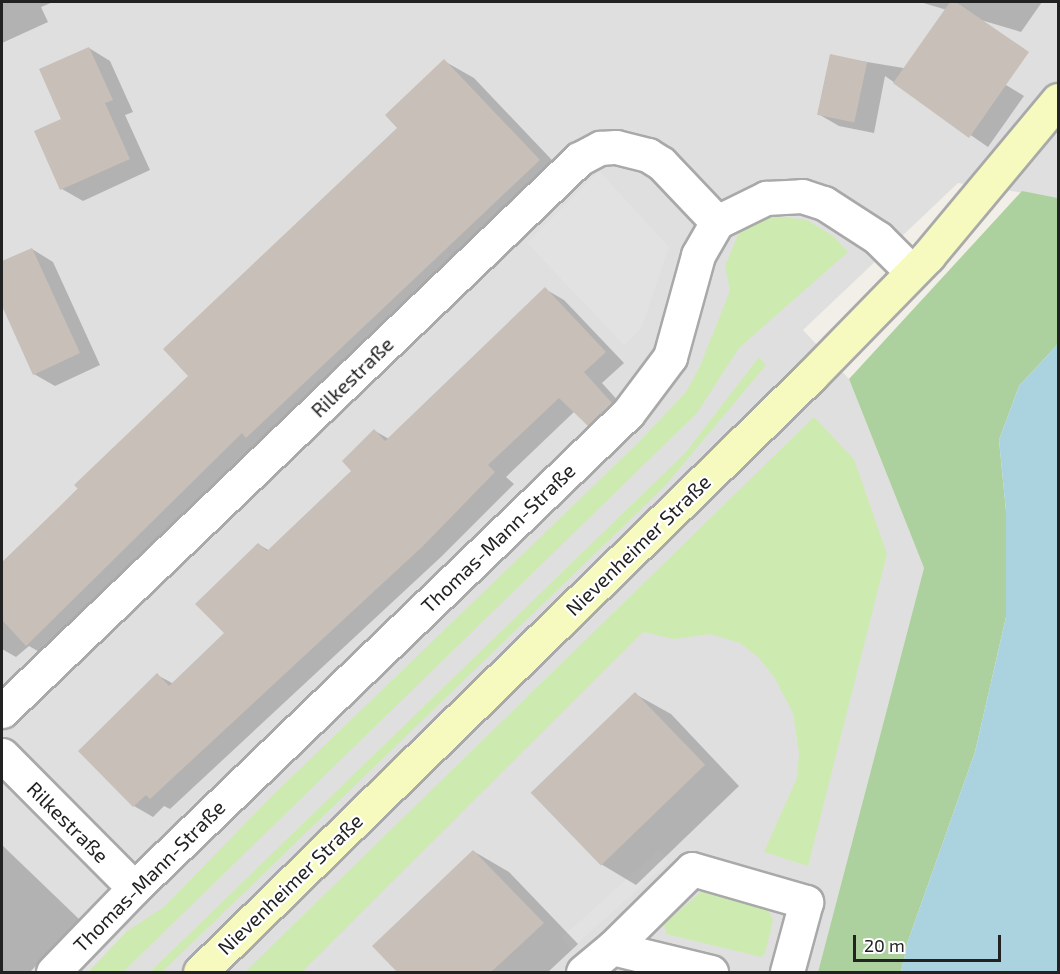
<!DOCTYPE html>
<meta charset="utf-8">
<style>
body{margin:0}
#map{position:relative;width:1060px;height:974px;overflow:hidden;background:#f2efe9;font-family:"Exo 2",sans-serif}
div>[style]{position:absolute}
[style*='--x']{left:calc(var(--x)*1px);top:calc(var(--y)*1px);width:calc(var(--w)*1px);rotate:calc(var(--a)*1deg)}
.residential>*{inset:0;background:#e0dfdf}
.grass>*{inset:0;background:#cdebb0}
.forest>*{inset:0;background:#add19e}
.parking>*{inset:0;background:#e2e2e2;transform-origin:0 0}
.water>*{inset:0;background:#aad3df}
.shadow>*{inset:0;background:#0003}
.building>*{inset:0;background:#c7bfb8;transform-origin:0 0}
.roads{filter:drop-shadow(2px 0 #a9a9a9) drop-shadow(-2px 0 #a9a9a9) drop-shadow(0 2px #a9a9a9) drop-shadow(0 -2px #a9a9a9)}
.street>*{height:33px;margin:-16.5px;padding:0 16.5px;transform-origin:16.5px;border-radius:16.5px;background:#fff}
.secondary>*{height:33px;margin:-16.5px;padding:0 16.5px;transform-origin:16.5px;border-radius:16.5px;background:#f7fabf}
span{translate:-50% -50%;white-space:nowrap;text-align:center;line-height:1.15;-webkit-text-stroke:4.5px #fff;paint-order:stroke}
.street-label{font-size:20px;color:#222}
.frame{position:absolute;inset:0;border:3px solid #222;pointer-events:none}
.scale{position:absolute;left:853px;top:935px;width:148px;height:27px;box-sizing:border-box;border:3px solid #222;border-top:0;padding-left:8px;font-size:18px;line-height:21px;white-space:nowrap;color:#222;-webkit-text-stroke:4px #fff;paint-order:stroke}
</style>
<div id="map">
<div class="residential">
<i style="clip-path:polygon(2px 2px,1058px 2px,1058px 198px,958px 183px,803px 330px,849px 379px,924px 568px,818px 972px,2px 972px)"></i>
</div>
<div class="grass">
<i style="clip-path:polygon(785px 217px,807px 220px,833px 236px,848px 252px,739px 348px,697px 413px,123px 972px,88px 972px,127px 931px,164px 907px,271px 797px,637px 444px,686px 392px,700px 366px,730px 291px,725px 266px,740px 230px,759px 218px)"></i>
<i style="clip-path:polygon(759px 357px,766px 365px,664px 487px,162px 972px,150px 972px,686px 452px)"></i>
<i style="clip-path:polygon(814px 417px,854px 459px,887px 554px,808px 866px,764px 852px,797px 778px,799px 753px,793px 713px,774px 677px,758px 657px,740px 643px,710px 634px,674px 639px,643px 632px,302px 972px,245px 972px)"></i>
<i style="clip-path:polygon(702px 891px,768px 909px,773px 921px,765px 953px,761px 957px,666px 934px,664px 924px)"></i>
</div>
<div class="forest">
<i style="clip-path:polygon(1022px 191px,1058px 198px,1058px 344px,1019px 386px,999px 440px,1006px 511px,1006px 617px,975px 752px,908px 941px,901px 972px,818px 972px,924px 568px,849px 379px)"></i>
</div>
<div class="parking">
<i style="clip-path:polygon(599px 171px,669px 247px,641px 329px,624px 345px,527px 243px)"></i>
<i style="left:659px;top:850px;width:15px;height:132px;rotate:48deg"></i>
<i style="clip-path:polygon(117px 921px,127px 931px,88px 972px,68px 972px)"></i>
</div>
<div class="water">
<i style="clip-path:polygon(1058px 344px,1058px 972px,901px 972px,908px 941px,975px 752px,1006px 617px,1006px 511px,999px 440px,1019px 386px)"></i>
</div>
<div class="shadow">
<i style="clip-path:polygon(2px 2px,53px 2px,41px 7px,48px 22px,2px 43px)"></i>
<i style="clip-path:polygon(920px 2px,1042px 2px,1021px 32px)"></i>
<i style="clip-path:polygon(89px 48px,110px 61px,133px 112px,125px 115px,150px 170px,83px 201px,62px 189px,63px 120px)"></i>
<i style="clip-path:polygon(831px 56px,1006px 85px,1024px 96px,988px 147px,885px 76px,874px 133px,839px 126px,820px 115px)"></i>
<i style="clip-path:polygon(444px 61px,474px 78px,569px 178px,57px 662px,29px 646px,16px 657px,2px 649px,2px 564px,191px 376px,399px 128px)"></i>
<i style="clip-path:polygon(32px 249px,53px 262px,100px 365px,55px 386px,34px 374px,2px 302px,2px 263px)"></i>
<i style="clip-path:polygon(545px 289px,564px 300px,624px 363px,602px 383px,630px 414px,608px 435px,575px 411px,506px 477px,514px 484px,442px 556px,170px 809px,164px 806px,153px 817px,134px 806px,157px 675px,174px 684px,226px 633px,258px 544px,270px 551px,353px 471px,375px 431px,389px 439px)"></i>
<i style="clip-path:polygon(635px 694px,671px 714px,739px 786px,636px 885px,601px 864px)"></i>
<i style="clip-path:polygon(2px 845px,80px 920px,30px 972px,2px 972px)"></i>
<i style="clip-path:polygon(473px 851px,509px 872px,578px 944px,548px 972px,399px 972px,374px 946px)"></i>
</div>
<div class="building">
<i style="clip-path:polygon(950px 2px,956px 2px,1029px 52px,969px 138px,893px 83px)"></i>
<i style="clip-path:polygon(89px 47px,113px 100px,105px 103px,130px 159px,60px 190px,34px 131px,61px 119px,39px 69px)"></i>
<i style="left:830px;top:54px;width:38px;height:62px;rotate:12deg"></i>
<i style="clip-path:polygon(444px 59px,540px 160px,246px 438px,242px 433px,26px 646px,2px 620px,2px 562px,78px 489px,74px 485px,188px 376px,163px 349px,397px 128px,385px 115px)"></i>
<i style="clip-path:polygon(32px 248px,80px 353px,33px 375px,2px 306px,2px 261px)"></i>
<i style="clip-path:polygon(545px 287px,606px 352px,584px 372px,612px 403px,588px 426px,559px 398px,488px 465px,495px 472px,423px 546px,150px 799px,146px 795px,133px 807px,78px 751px,157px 673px,169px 686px,224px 633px,195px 604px,258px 543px,267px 551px,351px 471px,342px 461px,374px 429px,385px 441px)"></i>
<i style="left:635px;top:692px;width:101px;height:145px;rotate:46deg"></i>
<i style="clip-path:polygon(473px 850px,544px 923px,491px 972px,397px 972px,372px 946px)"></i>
</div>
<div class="roads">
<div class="street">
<i style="--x:2;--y:711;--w:799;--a:-43.73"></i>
<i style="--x:579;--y:159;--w:24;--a:-28"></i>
<i style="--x:600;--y:148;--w:16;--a:-4"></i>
<i style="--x:616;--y:147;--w:33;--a:14"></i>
<i style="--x:648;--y:155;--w:15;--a:32"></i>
<i style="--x:661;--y:163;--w:81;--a:46.5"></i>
<i style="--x:2;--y:755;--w:187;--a:45.2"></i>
<i style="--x:612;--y:948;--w:112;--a:-44.6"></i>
<i style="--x:692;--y:869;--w:119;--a:16.1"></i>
<i style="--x:806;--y:902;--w:73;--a:105.2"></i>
<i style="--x:53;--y:972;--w:117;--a:-46"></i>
<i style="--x:134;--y:888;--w:685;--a:-43.88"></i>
<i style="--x:628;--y:413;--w:70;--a:-53.1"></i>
<i style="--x:670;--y:357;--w:106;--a:-74.6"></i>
<i style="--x:698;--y:255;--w:38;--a:-60"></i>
<i style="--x:717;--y:222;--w:55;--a:-26.1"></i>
<i style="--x:766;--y:198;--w:36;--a:-3"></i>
<i style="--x:802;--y:196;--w:23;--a:18"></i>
<i style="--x:824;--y:203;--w:64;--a:32.9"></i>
<i style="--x:878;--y:238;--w:48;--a:45"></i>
<i style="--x:583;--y:972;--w:38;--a:-40"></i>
<i style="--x:612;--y:948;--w:102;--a:13.6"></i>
</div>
<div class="secondary">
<i style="--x:200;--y:972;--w:854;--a:-44.29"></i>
<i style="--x:811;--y:376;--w:168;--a:-45.7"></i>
<i style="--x:928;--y:256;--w:203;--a:-50.2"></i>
</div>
</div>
<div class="street-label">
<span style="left:352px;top:377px;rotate:-44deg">Rilkestraße</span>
<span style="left:498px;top:538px;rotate:-44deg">Thomas-Mann-Straße</span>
<span style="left:638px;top:545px;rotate:-44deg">Nievenheimer Straße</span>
<span style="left:68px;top:822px;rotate:45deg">Rilkestraße</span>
<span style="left:149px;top:876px;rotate:-45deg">Thomas-Mann-Straße</span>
<span style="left:290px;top:884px;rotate:-44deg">Nievenheimer Straße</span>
</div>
<div class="frame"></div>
<div class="scale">20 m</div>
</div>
